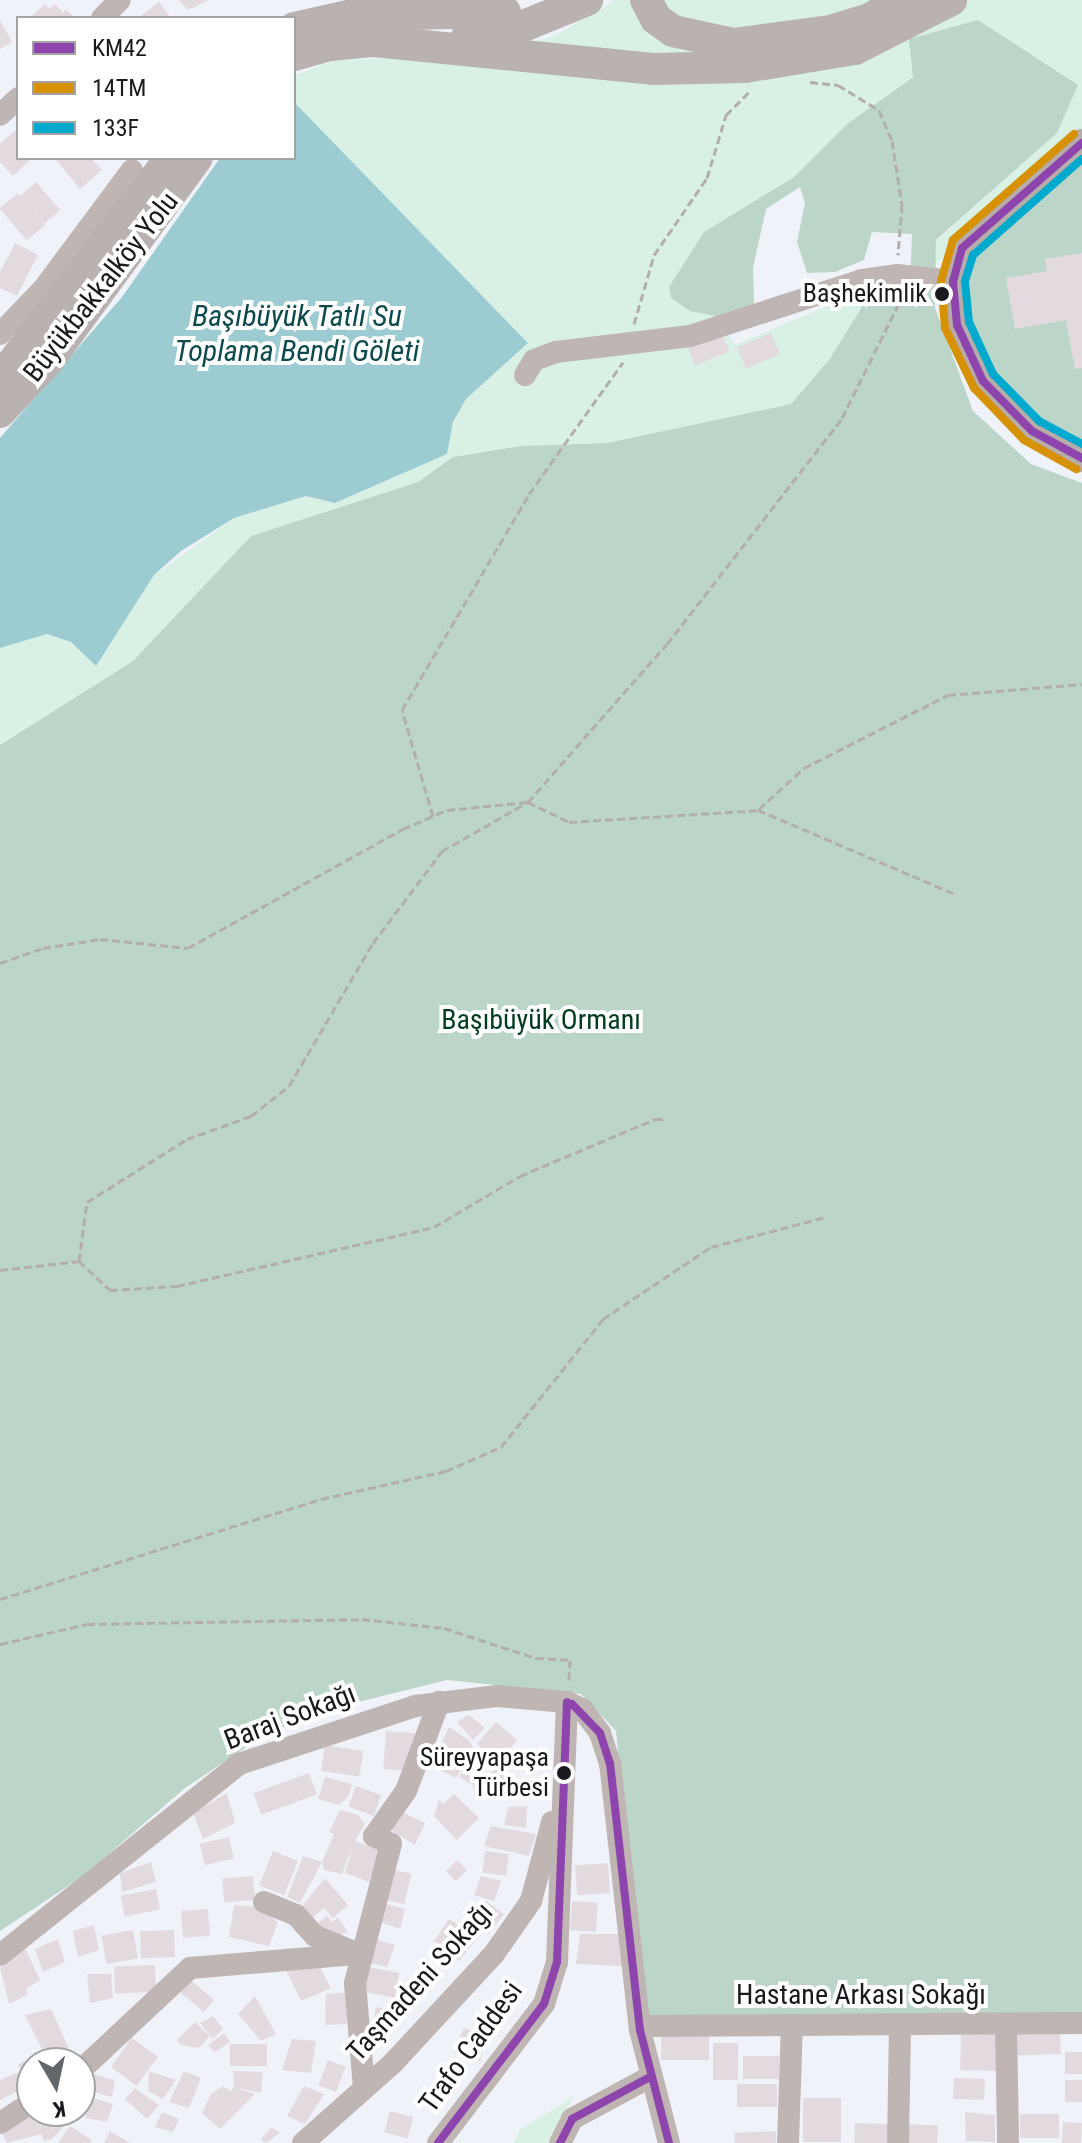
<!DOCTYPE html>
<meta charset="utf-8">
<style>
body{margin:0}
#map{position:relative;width:1082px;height:2143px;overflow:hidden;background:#eff3f9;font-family:"Roboto Condensed",sans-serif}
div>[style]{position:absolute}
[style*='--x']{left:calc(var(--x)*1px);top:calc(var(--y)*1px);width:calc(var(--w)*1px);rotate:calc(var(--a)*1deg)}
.green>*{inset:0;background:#d9f1e4}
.forest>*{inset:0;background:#bbd6c8}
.water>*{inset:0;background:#9cccd1}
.building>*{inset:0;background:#e3dae0;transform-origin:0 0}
.path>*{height:3px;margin-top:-1.5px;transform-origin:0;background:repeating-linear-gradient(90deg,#b3aeae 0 8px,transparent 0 12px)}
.minor>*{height:22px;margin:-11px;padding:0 11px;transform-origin:11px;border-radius:11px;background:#bfb5b2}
.major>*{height:28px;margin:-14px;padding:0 14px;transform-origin:14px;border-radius:14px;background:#b7acaa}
.highway>*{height:32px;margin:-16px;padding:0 16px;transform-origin:16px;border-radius:16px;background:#b9b2b1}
.bus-1>*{height:8px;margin:-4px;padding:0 4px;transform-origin:4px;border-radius:4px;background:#8e44ad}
.bus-2>*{height:8px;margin:-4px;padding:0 4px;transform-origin:4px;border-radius:4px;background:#d69104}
.bus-3>*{height:8px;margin:-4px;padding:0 4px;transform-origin:4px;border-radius:4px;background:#00a9ce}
.dots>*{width:22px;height:22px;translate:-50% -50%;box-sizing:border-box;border:4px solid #fff;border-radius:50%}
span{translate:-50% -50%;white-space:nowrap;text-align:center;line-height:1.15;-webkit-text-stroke:8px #fff;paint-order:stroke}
.bus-label{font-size:26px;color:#181a1e}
.right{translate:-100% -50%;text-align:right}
.street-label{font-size:28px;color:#181a1e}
.park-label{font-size:28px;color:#003d1f}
.water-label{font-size:30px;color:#0d4a4e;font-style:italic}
.legend{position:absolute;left:16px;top:16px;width:280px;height:144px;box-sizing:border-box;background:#fff;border:2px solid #a3a3a5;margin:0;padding:10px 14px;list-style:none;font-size:24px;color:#181a1e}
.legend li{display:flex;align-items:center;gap:16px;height:40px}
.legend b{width:40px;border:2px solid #a3a3a5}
.north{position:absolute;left:16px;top:2047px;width:80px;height:80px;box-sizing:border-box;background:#fff;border:2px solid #a3a3a5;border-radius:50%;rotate:171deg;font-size:22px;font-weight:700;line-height:32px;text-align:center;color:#181a1e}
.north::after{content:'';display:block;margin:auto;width:28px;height:36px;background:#63666b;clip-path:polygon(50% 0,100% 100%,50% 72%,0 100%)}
</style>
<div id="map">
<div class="green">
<i style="clip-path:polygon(615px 0,643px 0,764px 59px,512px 47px,556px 35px)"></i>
<i style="clip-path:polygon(661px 0,873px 0,845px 12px,736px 34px,675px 24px)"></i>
<i style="clip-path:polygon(969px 0,1082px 0,1082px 135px,936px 264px,936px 241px,1057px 133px,913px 76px,847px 124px,794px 177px,704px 232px,721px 317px,734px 345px,849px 297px,863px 304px,829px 360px,791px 404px,607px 443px,521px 446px,453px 457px,418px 482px,251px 536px,133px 661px,0 745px,0 648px,47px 634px,71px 642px,96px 666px,154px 575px,234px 518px,306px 496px,336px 503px,447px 454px,453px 422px,466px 399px,528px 343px,294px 102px,294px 76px,334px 60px,392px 58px,636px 75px,949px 18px)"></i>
<i style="clip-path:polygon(574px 2096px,548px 2143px,513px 2143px,521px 2129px)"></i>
</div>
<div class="forest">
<i style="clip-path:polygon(978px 20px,1078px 85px,1057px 133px,936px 240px,935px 308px,973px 411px,1031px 464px,1082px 483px,1082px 2016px,644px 2020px,616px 1731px,581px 1694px,447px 1680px,354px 1703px,267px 1733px,185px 1788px,83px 1876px,0 1931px,0 745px,133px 661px,251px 536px,418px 482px,453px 457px,521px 446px,607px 443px,791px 404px,829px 360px,863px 305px,849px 297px,910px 286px,912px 234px,872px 232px,864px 260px,835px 272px,807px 273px,797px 242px,805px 203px,800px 187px,766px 209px,753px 268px,754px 304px,721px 317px,690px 311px,671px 298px,669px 287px,704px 232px,794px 177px,847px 124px,913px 77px,909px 39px)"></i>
<i style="clip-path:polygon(1082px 149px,1082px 450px,988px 375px,969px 340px,965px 269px,986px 239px)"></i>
</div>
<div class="water">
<i style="clip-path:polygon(294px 102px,528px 343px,466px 399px,453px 422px,447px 454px,335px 503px,306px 496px,234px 518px,181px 551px,154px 575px,96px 666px,71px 642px,47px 634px,0 648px,0 438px,122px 297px,220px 158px,294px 158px)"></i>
</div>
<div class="building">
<i style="clip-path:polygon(179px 0,209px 0,188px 10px)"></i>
<i style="clip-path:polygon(159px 2px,171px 18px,138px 18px)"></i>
<i style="clip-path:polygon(45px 4px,49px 9px,55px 4px,63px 13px,66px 9px,75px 18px,30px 18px)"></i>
<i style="clip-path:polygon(0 20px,12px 42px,0 49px)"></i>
<i style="clip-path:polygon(18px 128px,18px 158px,32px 158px,13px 176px,0 162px,0 144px)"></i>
<i style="clip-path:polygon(91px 158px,102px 170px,80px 189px,56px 160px)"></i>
<i style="left:36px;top:182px;width:37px;height:21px;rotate:49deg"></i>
<i style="left:18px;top:193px;width:42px;height:24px;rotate:50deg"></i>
<i style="clip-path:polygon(15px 243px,38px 255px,17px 296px,0 288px,0 272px)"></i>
<i style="clip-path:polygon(1082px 253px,1082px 368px,1075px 369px,1066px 320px,1015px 329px,1006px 278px,1047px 271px,1045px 259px)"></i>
<i style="left:721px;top:331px;width:22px;height:37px;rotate:68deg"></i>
<i style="left:771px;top:333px;width:23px;height:37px;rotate:67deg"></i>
<i style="clip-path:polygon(469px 1715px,485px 1728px,473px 1740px,457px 1722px)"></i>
<i style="left:496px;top:1722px;width:28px;height:29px;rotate:41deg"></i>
<i style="clip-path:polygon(449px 1727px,470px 1741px,475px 1753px,469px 1760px,441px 1745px)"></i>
<i style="left:386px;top:1731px;width:29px;height:38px;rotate:4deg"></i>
<i style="left:325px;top:1745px;width:39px;height:26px;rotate:9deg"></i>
<i style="left:439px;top:1748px;width:29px;height:19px;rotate:27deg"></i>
<i style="clip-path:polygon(468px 1764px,483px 1776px,501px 1767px,512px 1791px,488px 1800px,486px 1791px,476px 1795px,473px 1785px,459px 1777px)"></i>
<i style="left:309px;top:1773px;width:23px;height:59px;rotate:70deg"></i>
<i style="clip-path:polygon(325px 1777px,352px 1784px,348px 1797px,338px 1805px,318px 1799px)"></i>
<i style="left:356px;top:1786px;width:27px;height:22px;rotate:20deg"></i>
<i style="clip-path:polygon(227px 1793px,235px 1823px,203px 1839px,193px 1813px)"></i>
<i style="clip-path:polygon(454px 1794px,479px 1818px,457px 1840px,434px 1816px,439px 1800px,443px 1804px)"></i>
<i style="clip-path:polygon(527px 1806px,526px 1828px,504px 1825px,508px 1807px)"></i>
<i style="clip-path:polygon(340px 1810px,358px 1815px,365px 1824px,355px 1841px,380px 1850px,369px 1882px,345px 1873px,353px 1845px,342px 1874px,324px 1870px,322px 1862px,334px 1834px,329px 1832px)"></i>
<i style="clip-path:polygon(402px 1812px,425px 1823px,415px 1845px,391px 1830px)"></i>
<i style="clip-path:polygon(491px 1826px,536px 1834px,529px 1856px,484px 1846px)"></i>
<i style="left:229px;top:1837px;width:22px;height:30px;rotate:77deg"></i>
<i style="left:273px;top:1851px;width:27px;height:37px;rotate:22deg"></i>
<i style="left:485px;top:1851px;width:24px;height:22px;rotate:7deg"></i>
<i style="clip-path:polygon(303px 1856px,322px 1862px,300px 1903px,287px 1897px)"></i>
<i style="left:457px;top:1860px;width:14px;height:16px;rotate:45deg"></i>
<i style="clip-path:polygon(151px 1862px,156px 1882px,122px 1892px,120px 1873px)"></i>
<i style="left:608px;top:1863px;width:30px;height:33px;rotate:86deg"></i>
<i style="left:386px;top:1868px;width:26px;height:31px;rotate:13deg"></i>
<i style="left:253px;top:1876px;width:24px;height:31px;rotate:85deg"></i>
<i style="clip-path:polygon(481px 1876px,501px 1881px,494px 1901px,474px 1895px)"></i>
<i style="clip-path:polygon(325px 1878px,348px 1905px,333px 1918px,324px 1908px,313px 1918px,302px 1906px)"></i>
<i style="left:156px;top:1889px;width:21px;height:36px;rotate:79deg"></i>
<i style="clip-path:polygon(486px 1901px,504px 1914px,489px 1934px,468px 1918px)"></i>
<i style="left:572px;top:1901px;width:26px;height:29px;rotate:4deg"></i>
<i style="clip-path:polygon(379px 1902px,405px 1909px,400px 1929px,375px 1920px)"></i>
<i style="clip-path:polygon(234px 1905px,256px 1907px,278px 1922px,269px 1946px,229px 1937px)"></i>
<i style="left:208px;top:1909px;width:27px;height:27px;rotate:86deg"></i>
<i style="clip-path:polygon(327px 1916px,332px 1922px,338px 1918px,348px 1932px,330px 1938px,316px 1924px)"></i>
<i style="clip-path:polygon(449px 1919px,478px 1938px,459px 1961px,434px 1941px)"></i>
<i style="clip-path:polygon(94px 1925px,99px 1950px,78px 1957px,73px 1931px)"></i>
<i style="left:133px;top:1930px;width:29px;height:32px;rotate:80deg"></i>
<i style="left:174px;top:1930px;width:27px;height:34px;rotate:88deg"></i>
<i style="clip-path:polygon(580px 1934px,621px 1934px,624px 1966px,576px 1964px)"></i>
<i style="clip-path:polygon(58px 1939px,65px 1962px,43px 1972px,35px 1949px)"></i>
<i style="clip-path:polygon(374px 1939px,395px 1945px,387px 1967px,368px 1963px)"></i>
<i style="clip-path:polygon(25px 1948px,40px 1980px,26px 1989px,28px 1994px,9px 2004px,0 1968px)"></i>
<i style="clip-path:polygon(316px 1960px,331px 1988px,301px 2001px,286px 1970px)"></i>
<i style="left:155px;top:1965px;width:27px;height:41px;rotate:88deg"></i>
<i style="left:368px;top:1967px;width:32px;height:25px;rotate:11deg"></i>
<i style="clip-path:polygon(87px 1974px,111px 1974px,113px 1998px,90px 2003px)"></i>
<i style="left:188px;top:1978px;width:34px;height:16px;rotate:40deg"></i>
<i style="clip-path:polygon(349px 1992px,346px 2024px,325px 2025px,326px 1994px)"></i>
<i style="clip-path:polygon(255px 1996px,276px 2034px,261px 2041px,238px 2014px)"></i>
<i style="left:376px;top:2007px;width:16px;height:24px;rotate:11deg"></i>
<i style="clip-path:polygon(51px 2009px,73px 2058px,64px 2063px,49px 2063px,25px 2015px)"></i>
<i style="clip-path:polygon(213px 2016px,223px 2029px,213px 2039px,200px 2023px)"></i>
<i style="clip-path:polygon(195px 2022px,210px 2036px,199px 2048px,181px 2045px,177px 2040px)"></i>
<i style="clip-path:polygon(464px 2028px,486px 2036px,480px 2061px,453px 2053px)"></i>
<i style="left:1060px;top:2029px;width:25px;height:43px;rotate:88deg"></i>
<i style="left:998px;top:2030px;width:41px;height:37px;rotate:91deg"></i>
<i style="clip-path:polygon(224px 2033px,230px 2042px,215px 2052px,208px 2045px)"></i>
<i style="left:661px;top:2036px;width:48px;height:24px"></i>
<i style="left:132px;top:2038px;width:32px;height:36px;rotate:36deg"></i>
<i style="clip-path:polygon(292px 2039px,316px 2041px,311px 2073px,282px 2070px)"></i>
<i style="left:713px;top:2043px;width:25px;height:37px"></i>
<i style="left:230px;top:2044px;width:37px;height:22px"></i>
<i style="left:1065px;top:2052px;width:17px;height:22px"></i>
<i style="clip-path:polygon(32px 2056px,36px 2063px,32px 2063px,29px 2082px,18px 2065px)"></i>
<i style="left:743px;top:2056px;width:36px;height:23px"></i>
<i style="left:328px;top:2060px;width:19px;height:27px;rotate:21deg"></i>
<i style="clip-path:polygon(149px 2071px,176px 2080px,163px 2099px,148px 2091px)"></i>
<i style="clip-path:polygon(184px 2071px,201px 2078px,189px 2108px,169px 2102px)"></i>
<i style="clip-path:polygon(233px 2071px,263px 2072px,261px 2093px,234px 2087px,255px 2094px,220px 2129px,202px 2113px,211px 2094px,223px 2086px,230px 2091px,234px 2087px)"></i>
<i style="clip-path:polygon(18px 2072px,26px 2087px,0 2100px,0 2080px)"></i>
<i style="clip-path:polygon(89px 2072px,115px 2081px,112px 2097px,82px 2089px)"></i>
<i style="left:954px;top:2078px;width:31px;height:21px;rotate:2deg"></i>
<i style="left:1082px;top:2080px;width:22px;height:17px;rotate:90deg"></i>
<i style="left:777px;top:2084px;width:23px;height:40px;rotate:90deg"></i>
<i style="clip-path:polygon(304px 2086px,324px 2094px,305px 2124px,287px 2116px)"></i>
<i style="clip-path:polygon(135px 2088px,159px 2105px,147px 2119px,125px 2099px)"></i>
<i style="clip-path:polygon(80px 2094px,113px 2104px,107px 2122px,85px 2118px,87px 2109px,80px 2108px)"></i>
<i style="left:803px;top:2098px;width:38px;height:44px"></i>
<i style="clip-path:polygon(63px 2111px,66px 2124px,52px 2139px,44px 2141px,41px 2134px,7px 2143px,1px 2130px,31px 2114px)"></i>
<i style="left:390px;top:2111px;width:24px;height:22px;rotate:15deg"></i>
<i style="clip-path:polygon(162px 2112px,179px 2119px,173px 2132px,155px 2127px)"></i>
<i style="clip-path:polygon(965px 2112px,995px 2115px,995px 2142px,966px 2141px)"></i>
<i style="left:1020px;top:2114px;width:39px;height:24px"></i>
<i style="left:1063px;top:2122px;width:19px;height:21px;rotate:3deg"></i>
<i style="left:855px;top:2123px;width:35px;height:20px;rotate:2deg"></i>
<i style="left:901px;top:2124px;width:37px;height:19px;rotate:2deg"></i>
<i style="clip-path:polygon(70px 2126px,92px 2140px,90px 2143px,58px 2143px)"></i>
<i style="clip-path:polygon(272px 2127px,280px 2133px,266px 2143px,261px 2139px)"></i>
<i style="clip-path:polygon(110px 2131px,130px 2143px,104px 2143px)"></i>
<i style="clip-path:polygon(776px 2131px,776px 2143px,735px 2143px,734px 2133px)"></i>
</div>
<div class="path">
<i style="--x:810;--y:82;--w:28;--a:6"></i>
<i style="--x:838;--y:85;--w:48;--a:31.4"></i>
<i style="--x:879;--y:110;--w:34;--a:67"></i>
<i style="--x:892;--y:141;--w:65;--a:81.1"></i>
<i style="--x:902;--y:205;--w:50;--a:94.6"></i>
<i style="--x:634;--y:324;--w:72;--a:-73.8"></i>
<i style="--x:654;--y:255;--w:93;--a:-55.5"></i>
<i style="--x:707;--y:178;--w:66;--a:-73.2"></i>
<i style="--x:726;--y:115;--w:33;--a:-45"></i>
<i style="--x:759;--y:809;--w:61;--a:-42.3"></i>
<i style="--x:804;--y:768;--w:161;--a:-26.9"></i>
<i style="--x:948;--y:695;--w:134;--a:-4.7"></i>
<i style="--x:433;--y:816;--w:110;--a:-106.3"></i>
<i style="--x:402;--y:710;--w:251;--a:-59.5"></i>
<i style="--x:529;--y:494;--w:162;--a:-54.5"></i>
<i style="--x:0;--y:963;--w:46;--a:-19.2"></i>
<i style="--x:43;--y:948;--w:58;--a:-9"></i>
<i style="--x:100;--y:939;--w:88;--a:5.8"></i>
<i style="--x:188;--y:948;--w:246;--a:-29"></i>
<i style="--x:403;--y:829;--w:48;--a:-23.4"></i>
<i style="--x:447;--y:810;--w:81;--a:-5.6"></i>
<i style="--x:528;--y:802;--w:46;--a:26"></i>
<i style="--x:569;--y:822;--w:189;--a:-3.6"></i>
<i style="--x:758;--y:810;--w:216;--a:23.1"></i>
<i style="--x:79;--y:1261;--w:60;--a:-82.3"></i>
<i style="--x:87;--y:1202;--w:118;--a:-32.2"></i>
<i style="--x:187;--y:1139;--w:68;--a:-19.8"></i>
<i style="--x:251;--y:1116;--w:48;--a:-38.3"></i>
<i style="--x:289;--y:1086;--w:166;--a:-59.6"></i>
<i style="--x:373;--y:943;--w:115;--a:-53.1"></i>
<i style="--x:442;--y:851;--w:99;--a:-29.7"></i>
<i style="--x:528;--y:802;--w:210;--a:-48.7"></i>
<i style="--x:667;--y:644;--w:286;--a:-52.2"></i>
<i style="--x:842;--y:418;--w:137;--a:-63.6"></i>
<i style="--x:0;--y:1270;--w:80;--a:-6.5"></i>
<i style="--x:79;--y:1261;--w:42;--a:43.1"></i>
<i style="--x:110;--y:1290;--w:67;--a:-3.4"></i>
<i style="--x:177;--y:1286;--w:264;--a:-12.9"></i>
<i style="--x:434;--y:1227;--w:100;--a:-30.7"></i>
<i style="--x:520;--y:1176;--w:147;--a:-22.9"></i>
<i style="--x:655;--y:1119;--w:12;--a:0"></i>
<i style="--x:0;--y:1599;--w:336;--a:-17.3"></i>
<i style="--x:321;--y:1499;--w:128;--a:-12.6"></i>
<i style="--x:446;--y:1471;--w:60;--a:-23.6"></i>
<i style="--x:501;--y:1447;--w:164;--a:-51.4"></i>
<i style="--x:603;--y:1319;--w:130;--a:-33.7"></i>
<i style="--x:711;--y:1247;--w:118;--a:-14.7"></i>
<i style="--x:0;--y:1644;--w:89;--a:-12.9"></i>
<i style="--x:87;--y:1624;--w:275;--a:-1"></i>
<i style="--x:362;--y:1619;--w:82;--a:6.3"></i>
<i style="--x:444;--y:1628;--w:97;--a:18.1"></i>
<i style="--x:536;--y:1658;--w:34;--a:3"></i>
<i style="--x:570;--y:1660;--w:22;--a:93"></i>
</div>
<div class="minor">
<i style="--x:102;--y:18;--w:25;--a:-45"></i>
<i style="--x:0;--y:115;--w:25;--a:-43"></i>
<i style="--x:0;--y:334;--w:64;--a:-46.3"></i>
<i style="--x:44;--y:288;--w:147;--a:-53.3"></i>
<i style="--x:525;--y:375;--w:17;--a:-59"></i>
<i style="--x:534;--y:360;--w:23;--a:-20"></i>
<i style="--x:556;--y:352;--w:135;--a:-6.8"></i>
<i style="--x:690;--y:336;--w:181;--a:-18"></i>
<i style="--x:862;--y:280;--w:35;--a:-8"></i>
<i style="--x:897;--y:275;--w:56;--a:6.1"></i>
<i style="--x:264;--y:1902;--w:35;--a:22"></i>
<i style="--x:296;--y:1915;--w:28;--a:48"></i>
<i style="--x:315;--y:1936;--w:42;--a:22.3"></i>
<i style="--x:0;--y:1955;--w:306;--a:-38.6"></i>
<i style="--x:239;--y:1764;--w:185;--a:-18.2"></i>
<i style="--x:415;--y:1706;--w:83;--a:-7"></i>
<i style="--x:497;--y:1696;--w:70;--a:4.9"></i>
<i style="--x:567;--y:1702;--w:17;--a:25"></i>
<i style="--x:582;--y:1709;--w:30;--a:53"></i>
<i style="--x:600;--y:1733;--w:32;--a:72"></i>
<i style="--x:610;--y:1763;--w:269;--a:83.6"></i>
<i style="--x:640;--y:2030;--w:117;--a:75.6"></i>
<i style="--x:1006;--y:2024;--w:119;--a:89"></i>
<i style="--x:640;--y:2026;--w:442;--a:-0.4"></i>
<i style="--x:80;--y:2071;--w:151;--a:-43.1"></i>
<i style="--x:190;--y:1968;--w:169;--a:-4.8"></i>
<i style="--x:364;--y:2088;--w:105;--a:-94.9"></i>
<i style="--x:355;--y:1983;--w:144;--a:-75.5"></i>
<i style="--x:391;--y:1844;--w:19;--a:-155"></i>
<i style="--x:374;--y:1836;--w:55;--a:-54.6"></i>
<i style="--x:406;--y:1791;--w:95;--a:-69.7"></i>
<i style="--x:0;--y:2123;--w:38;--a:-33"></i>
<i style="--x:303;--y:2143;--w:120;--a:-41.6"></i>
<i style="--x:393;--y:2063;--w:149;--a:-47.2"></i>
<i style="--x:494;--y:1954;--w:65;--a:-55.1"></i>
<i style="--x:531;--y:1901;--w:82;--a:-75.1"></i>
<i style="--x:438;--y:2143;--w:175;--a:-52.7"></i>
<i style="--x:544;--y:2004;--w:44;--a:-72.8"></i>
<i style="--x:557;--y:1962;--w:260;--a:-87.8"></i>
<i style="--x:560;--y:2143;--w:27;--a:-63"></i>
<i style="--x:572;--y:2119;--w:89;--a:-28.3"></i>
<i style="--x:788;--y:2143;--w:118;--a:-88.1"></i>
<i style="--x:898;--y:2143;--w:118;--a:-89"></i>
</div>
<div class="major">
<i style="--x:1082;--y:143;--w:159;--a:138.8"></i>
<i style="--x:962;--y:248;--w:34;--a:105"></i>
<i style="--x:953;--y:281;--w:44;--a:84.8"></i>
<i style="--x:957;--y:325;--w:62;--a:65.1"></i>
<i style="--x:983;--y:381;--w:70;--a:45.6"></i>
<i style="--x:1032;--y:431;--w:57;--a:28.4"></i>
</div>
<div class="highway">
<i style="--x:646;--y:0;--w:21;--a:62"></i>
<i style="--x:656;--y:19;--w:21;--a:35"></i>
<i style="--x:673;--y:31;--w:61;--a:12.2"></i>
<i style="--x:733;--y:44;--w:98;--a:-7.6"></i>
<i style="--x:830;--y:31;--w:42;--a:-16.7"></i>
<i style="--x:870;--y:19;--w:36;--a:-32"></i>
<i style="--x:294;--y:28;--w:59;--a:-12.6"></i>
<i style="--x:352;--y:15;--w:153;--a:-1.1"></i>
<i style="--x:467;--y:37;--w:37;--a:-5"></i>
<i style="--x:504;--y:34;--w:90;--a:-22.3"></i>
<i style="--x:374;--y:41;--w:280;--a:5.7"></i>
<i style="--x:653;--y:69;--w:92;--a:-1.2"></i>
<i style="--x:745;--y:67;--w:111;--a:-9.3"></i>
<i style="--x:855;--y:49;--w:108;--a:-27"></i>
<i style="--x:294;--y:55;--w:37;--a:-16"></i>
<i style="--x:330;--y:45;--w:63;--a:-5.4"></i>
<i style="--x:0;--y:379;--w:279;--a:-52.3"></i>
<i style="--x:0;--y:412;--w:74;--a:-47.2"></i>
<i style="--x:50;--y:358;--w:248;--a:-53.7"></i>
</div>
<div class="bus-1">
<i style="--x:1082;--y:143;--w:159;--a:138.8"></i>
<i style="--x:962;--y:248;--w:34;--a:105"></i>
<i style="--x:953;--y:281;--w:44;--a:84.8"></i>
<i style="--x:957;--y:325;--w:62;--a:65.1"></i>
<i style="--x:983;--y:381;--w:70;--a:45.6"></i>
<i style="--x:1032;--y:431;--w:57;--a:28.4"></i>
<i style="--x:572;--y:1704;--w:40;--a:46"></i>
<i style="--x:600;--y:1733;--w:32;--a:72"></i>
<i style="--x:610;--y:1763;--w:269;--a:83.6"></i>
<i style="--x:640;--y:2030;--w:117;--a:75.6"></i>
<i style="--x:438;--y:2143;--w:175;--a:-52.7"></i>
<i style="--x:544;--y:2004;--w:44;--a:-72.8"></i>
<i style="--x:557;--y:1962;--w:260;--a:-87.8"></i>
<i style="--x:560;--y:2143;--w:27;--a:-63"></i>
<i style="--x:572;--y:2119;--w:89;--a:-28.3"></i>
</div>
<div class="bus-2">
<i style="--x:1074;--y:134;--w:161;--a:138.8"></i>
<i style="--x:953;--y:240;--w:43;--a:106.3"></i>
<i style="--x:941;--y:281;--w:47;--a:85.1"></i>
<i style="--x:945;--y:328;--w:67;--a:64.2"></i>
<i style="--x:974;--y:388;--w:72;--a:46.1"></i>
<i style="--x:1024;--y:440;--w:60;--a:29.1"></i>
</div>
<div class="bus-3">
<i style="--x:1082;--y:159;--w:145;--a:138.6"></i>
<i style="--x:973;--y:255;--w:28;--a:107"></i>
<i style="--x:965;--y:282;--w:40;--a:84.3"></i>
<i style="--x:969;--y:322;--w:57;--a:65.2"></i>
<i style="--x:993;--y:374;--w:66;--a:45.6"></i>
<i style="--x:1039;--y:421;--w:49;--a:28.1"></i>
</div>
<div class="dots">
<i style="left:942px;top:294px;background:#181a1e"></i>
<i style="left:564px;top:1773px;background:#181a1e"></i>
</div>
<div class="bus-label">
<span class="right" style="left:927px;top:294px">Başhekimlik</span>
<span class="right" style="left:549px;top:1773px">Süreyyapaşa<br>Türbesi</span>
</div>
<div class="street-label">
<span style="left:101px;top:287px;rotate:-52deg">Büyükbakkalköy Yolu</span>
<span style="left:290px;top:1717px;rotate:-21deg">Baraj Sokağı</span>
<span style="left:420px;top:1982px;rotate:-48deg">Taşmadeni Sokağı</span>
<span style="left:861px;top:1995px">Hastane Arkası Sokağı</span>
<span style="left:471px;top:2047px;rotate:-54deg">Trafo Caddesi</span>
</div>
<div class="park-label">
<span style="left:541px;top:1020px">Başıbüyük Ormanı</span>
</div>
<div class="water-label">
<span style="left:297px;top:333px">Başıbüyük Tatlı Su<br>Toplama Bendi Göleti</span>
</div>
<ul class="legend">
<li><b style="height:10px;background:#8e44ad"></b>KM42</li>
<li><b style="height:10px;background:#d69104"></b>14TM</li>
<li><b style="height:10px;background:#00a9ce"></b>133F</li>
</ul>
<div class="north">K</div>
</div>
